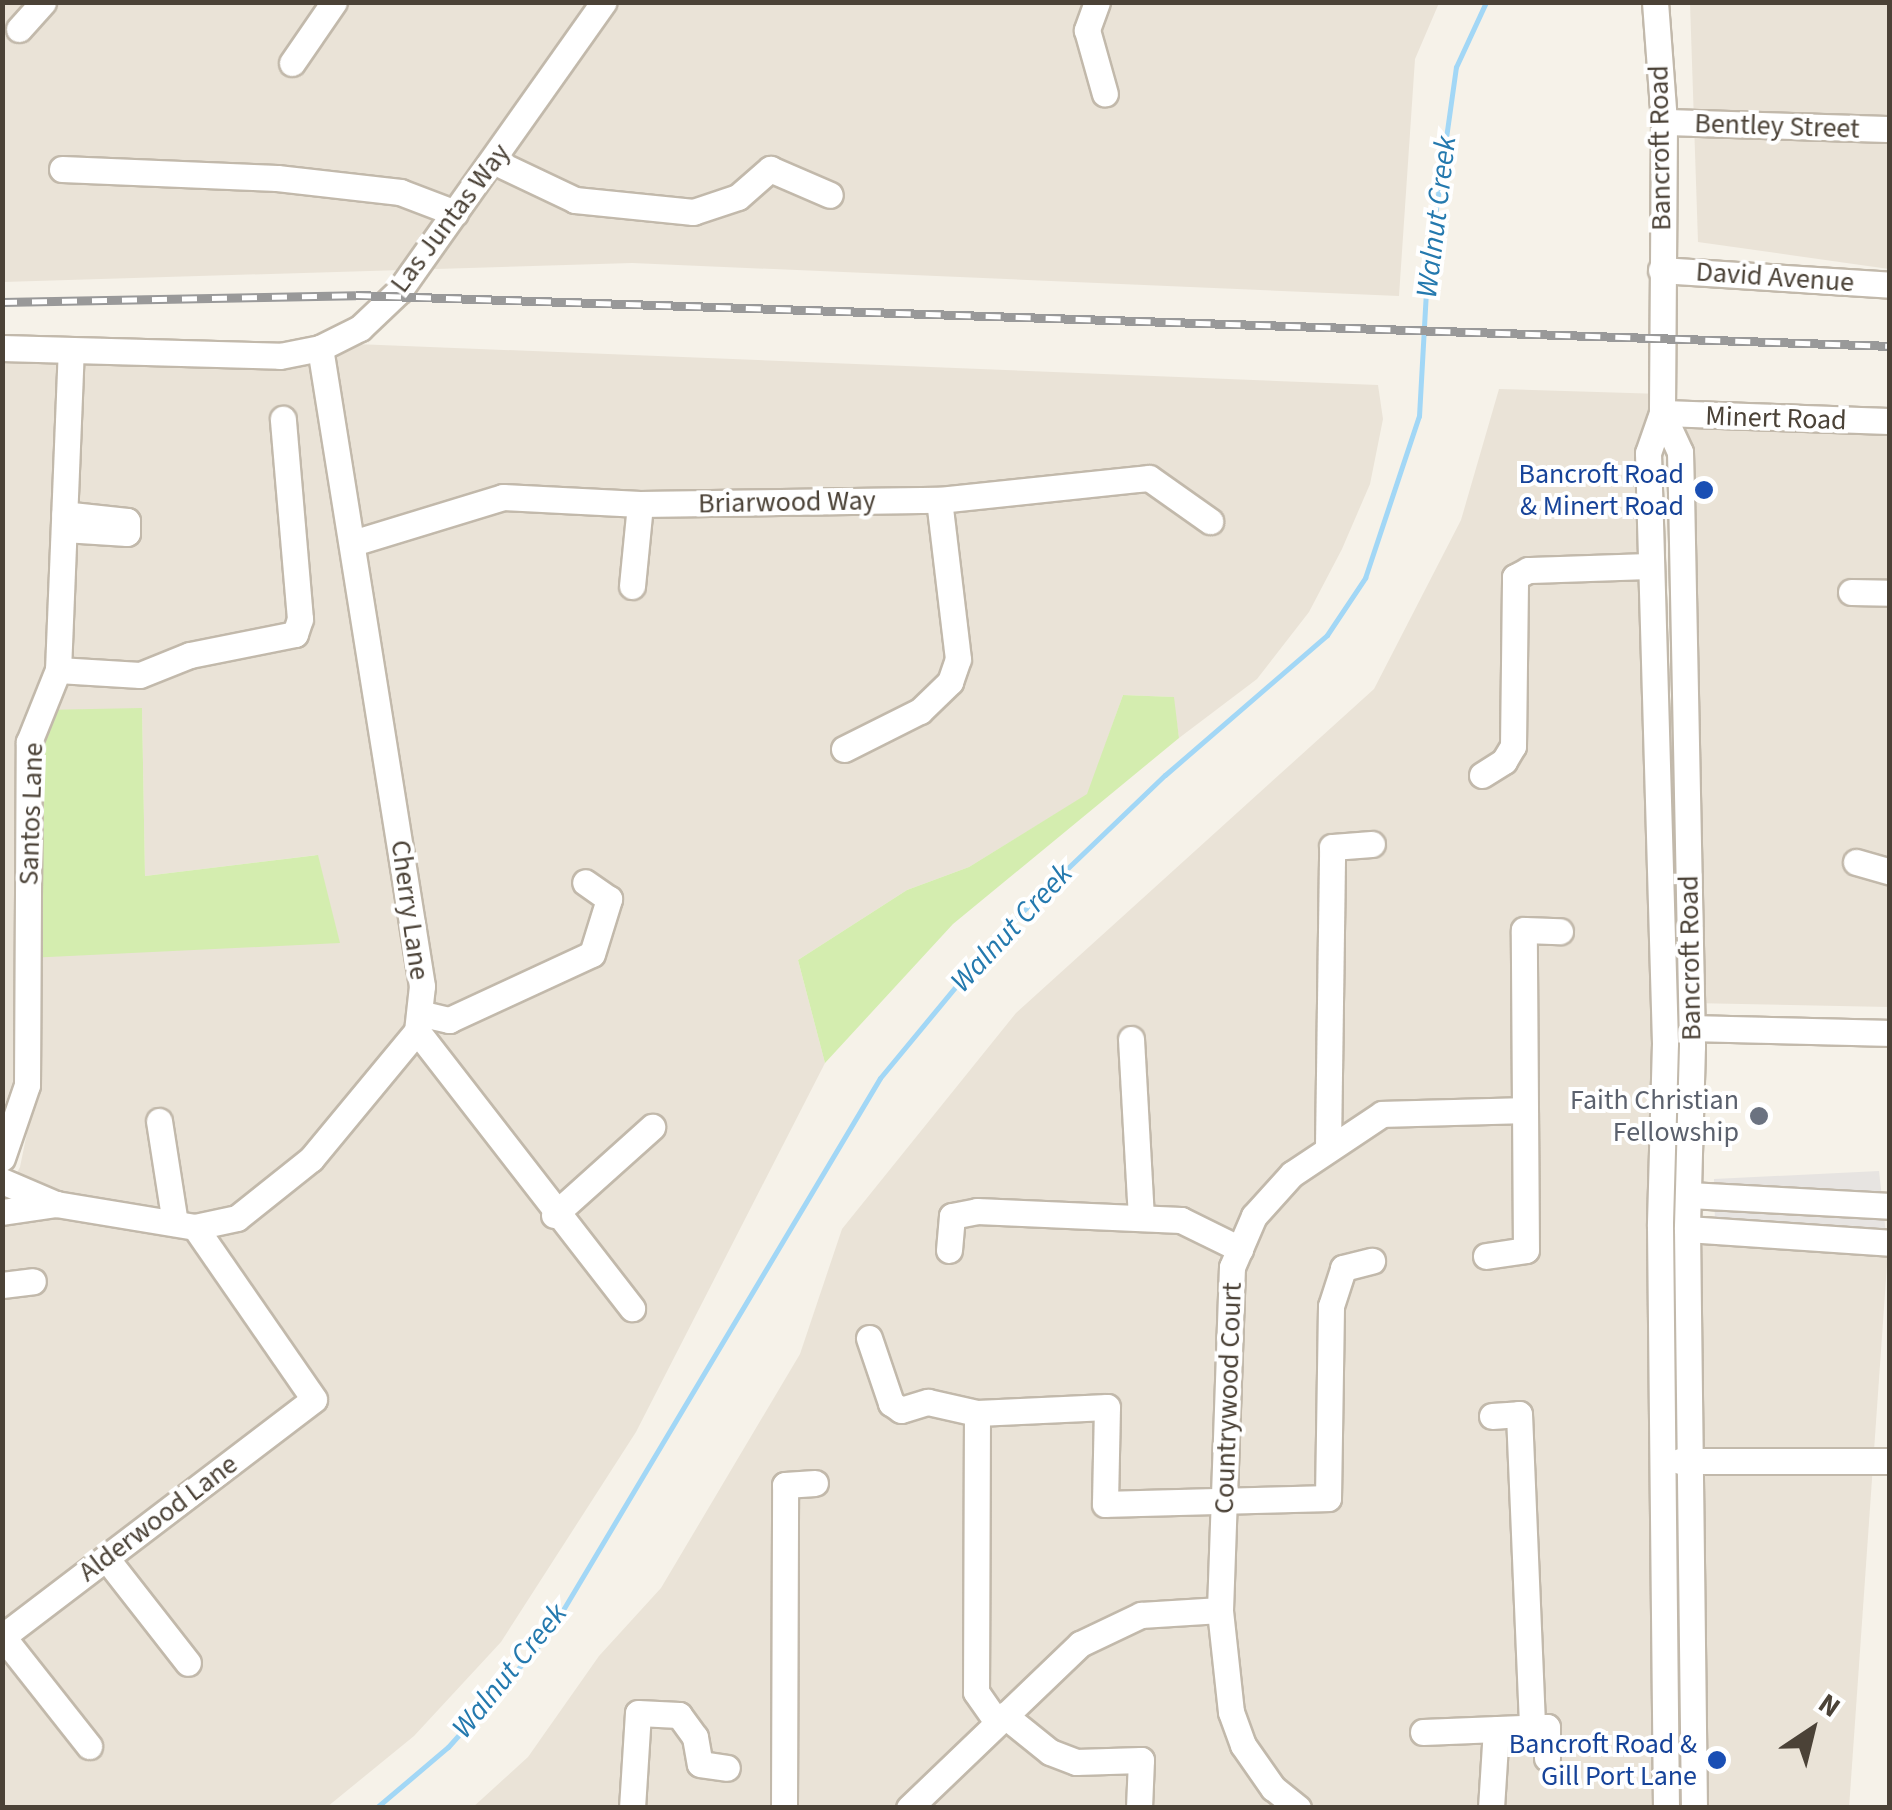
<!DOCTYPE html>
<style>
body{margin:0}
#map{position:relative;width:1892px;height:1810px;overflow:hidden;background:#f6f2e9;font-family:"Source Sans 3",sans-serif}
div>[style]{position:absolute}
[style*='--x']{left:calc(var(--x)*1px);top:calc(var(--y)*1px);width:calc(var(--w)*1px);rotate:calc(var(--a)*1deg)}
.residential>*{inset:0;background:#eae3d7;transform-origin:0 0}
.green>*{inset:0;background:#d4edaf}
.parking>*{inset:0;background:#e7e4e1}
.stream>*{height:5px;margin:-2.5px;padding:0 2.5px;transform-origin:2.5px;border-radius:2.5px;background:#a2d7f6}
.roads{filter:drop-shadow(2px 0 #c2b9ab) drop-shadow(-2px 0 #c2b9ab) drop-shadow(0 2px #c2b9ab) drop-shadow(0 -2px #c2b9ab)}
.minor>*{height:25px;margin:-12.5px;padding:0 12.5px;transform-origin:12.5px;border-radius:12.5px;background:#fff}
.rail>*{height:9px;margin-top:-4.5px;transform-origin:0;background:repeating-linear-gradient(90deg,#fff 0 15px,#999 0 30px);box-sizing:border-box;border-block:2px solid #999}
.dots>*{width:28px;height:28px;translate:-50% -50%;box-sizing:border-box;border:5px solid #fff;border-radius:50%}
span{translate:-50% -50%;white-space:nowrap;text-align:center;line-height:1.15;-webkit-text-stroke:8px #fff;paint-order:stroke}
.street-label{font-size:28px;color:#4b4237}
.transit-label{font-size:28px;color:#164399}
.right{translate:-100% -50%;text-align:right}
.worship-label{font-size:28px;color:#5b616d}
.water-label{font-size:30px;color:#2479ae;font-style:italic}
.frame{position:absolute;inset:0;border:5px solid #4b4237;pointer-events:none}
.north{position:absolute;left:1762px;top:1680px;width:100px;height:100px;-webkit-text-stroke:8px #fff;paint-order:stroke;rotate:35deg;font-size:28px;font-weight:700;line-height:40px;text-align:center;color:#4b4237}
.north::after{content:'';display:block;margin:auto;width:35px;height:45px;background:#4b4237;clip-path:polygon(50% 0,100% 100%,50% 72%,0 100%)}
</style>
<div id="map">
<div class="residential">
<i style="clip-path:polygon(3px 3px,1439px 3px,1415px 59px,1399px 296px,632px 263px,3px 282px)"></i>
<i style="clip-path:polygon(1690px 3px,1889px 3px,1889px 269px,1698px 242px)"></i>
<i style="clip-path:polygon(evenodd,331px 343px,1378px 385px,1383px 419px,1370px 484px,1342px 549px,1309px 612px,1257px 679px,1179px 738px,1173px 697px,1123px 695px,1088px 794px,969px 867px,907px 890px,798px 960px,825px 1063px,636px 1432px,501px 1642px,414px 1736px,327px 1807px,3px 1807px,2px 1201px,20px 1167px,37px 1084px,14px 1078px,3px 1110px,3px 348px,331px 343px,142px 709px,145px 876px,317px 855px,28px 958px,142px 709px)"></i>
<i style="clip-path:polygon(1499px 389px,1662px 394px,1662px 412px,1889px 421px,1889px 1007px,1691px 1003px,1680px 452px,1663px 414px,1648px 453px,1666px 1807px,472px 1808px,528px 1757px,599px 1656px,661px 1588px,800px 1354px,842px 1229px,1016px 1013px,1374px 689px,1461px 520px)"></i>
<i style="left:1687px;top:1229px;width:202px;height:578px;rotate:4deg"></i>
</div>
<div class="green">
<i style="clip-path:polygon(1123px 695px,1174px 697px,1179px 738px,953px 924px,825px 1063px,798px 960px,907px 890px,969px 867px,1087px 794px)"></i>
<i style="clip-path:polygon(142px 708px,145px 876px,318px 855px,340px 943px,28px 958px,40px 710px)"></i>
</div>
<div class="parking">
<i style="clip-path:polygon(1879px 1171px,1886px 1234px,1715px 1225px,1714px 1179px)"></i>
</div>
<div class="stream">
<i style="--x:376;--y:1808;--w:94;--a:-40.3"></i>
<i style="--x:448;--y:1747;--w:150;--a:-48.2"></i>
<i style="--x:548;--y:1635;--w:648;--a:-59.2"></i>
<i style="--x:880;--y:1078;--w:187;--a:-50.4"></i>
<i style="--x:999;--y:934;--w:230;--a:-43.8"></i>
<i style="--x:1165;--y:775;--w:214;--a:-40.8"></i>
<i style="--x:1327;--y:635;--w:69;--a:-56.3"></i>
<i style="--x:1365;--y:578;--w:171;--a:-71.6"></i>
<i style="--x:1419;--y:416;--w:143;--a:-86.8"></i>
<i style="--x:1427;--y:273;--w:208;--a:-82"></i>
<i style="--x:1456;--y:67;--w:72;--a:-65.2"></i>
</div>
<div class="roads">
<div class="minor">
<i style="--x:1097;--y:2;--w:30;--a:110"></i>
<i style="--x:1087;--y:30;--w:66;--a:74.3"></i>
<i style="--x:1655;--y:2;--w:120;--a:85.7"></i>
<i style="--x:1664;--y:122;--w:291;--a:90.4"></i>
<i style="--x:1662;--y:413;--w:42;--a:109.3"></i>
<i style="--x:1648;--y:453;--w:590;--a:88.35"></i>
<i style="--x:1665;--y:1043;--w:183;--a:91.6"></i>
<i style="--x:1660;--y:1226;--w:582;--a:89.41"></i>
<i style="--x:19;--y:29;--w:36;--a:-48"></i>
<i style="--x:292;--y:63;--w:74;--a:-55.5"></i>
<i style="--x:1664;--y:122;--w:226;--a:1.8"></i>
<i style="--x:493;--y:161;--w:91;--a:25.4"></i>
<i style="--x:575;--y:200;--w:119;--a:5.8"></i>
<i style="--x:693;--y:212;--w:47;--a:-18.4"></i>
<i style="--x:738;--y:197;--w:43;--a:-41.2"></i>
<i style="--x:770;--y:169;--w:65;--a:23.4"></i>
<i style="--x:62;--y:169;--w:215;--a:2.4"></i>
<i style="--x:277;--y:178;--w:124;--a:6.5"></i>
<i style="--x:400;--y:192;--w:59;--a:20.9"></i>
<i style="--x:1661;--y:270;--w:229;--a:3.7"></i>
<i style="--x:2;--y:348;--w:278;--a:1.6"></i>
<i style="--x:280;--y:356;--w:41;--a:-11.3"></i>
<i style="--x:320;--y:348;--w:45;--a:-26.6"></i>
<i style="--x:360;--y:328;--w:54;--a:-43.5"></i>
<i style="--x:399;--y:291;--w:354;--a:-54.7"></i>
<i style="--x:1662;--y:413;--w:43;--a:65.2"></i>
<i style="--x:1680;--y:452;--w:40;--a:88.6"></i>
<i style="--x:1681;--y:492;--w:554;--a:88.86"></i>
<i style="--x:1692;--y:1046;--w:183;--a:91.6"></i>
<i style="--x:1687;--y:1229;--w:579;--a:89.31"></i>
<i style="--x:1662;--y:413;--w:228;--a:2"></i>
<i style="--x:64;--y:529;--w:63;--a:3.6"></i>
<i style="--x:127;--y:533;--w:12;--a:-90"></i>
<i style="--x:127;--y:521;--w:63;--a:-173.7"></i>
<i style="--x:356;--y:542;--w:154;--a:-17"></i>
<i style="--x:503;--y:497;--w:137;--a:2.9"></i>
<i style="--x:640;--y:504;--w:299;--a:-0.8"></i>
<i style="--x:939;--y:500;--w:211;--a:-6"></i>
<i style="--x:1149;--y:478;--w:75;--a:35.2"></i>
<i style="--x:632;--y:586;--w:82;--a:-84.4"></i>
<i style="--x:1851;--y:592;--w:39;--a:1"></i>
<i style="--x:58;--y:670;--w:82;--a:3.5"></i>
<i style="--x:140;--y:675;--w:54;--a:-21.8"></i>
<i style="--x:190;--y:655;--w:107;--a:-11.3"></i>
<i style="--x:295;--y:634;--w:16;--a:-72"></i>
<i style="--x:300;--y:619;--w:201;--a:-94.9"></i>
<i style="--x:844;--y:749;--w:85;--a:-26.6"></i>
<i style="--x:920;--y:711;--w:42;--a:-44"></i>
<i style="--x:950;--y:682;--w:24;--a:-71"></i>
<i style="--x:958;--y:659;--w:160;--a:-96.8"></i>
<i style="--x:1482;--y:775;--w:26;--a:-32"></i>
<i style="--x:1504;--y:761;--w:17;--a:-59"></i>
<i style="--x:1513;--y:746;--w:169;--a:-89.3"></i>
<i style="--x:1515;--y:577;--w:15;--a:-28"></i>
<i style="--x:1528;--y:570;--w:123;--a:-1.9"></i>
<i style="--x:1856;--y:862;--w:35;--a:16"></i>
<i style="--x:423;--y:1014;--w:27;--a:13"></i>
<i style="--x:449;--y:1020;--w:157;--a:-24.8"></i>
<i style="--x:592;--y:954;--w:58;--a:-72.8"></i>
<i style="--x:609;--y:899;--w:29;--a:-145"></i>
<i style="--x:1692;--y:1028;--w:198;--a:1.4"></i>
<i style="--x:417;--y:1031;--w:351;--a:52.2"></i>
<i style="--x:1131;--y:1039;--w:179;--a:86.8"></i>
<i style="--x:159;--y:1121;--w:103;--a:81.1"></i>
<i style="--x:1328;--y:1146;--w:299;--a:-89.2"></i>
<i style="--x:1332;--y:847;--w:40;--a:-4.3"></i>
<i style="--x:2;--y:1158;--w:77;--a:-71.1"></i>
<i style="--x:27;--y:1085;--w:343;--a:-89.7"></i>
<i style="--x:29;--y:742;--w:78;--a:-68.1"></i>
<i style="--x:58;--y:670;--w:320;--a:-87.7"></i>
<i style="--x:2;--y:1181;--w:59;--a:23.1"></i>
<i style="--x:56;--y:1204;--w:141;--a:9.4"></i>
<i style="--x:195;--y:1227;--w:43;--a:-12.1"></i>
<i style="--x:237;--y:1218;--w:95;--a:-38.6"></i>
<i style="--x:311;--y:1159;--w:166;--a:-50.4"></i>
<i style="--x:417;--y:1031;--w:45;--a:-83.7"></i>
<i style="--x:422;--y:986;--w:646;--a:-99.08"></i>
<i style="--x:1689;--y:1195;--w:201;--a:3.1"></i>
<i style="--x:2;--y:1212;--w:55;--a:-8.4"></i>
<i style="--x:554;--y:1215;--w:132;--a:-41.9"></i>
<i style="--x:1687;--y:1229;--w:203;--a:3.9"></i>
<i style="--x:949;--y:1250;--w:34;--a:-85"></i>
<i style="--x:952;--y:1216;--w:25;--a:-11"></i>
<i style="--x:977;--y:1211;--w:204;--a:2.5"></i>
<i style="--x:1181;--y:1220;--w:66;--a:26.2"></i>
<i style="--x:1486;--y:1256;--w:40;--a:-8.5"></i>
<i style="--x:1526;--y:1250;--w:320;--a:-90.4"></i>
<i style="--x:1524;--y:930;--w:36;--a:2"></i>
<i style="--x:2;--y:1285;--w:31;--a:-7"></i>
<i style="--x:869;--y:1338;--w:69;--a:71.3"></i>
<i style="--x:891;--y:1403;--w:12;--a:35"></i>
<i style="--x:901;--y:1410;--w:28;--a:-17"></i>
<i style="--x:928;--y:1402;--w:50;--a:12.7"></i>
<i style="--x:977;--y:1413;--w:130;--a:-2.6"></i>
<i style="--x:1107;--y:1407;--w:97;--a:91.2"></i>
<i style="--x:1105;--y:1504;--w:223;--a:-1.5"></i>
<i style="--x:1328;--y:1498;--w:192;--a:-89.1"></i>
<i style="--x:1331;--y:1306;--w:40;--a:-72"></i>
<i style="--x:1343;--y:1268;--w:30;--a:-14"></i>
<i style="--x:977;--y:1413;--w:279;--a:90.2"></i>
<i style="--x:976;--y:1692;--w:37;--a:55"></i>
<i style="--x:1492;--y:1416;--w:27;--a:-4"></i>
<i style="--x:1519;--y:1414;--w:313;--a:87.6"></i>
<i style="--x:1680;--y:1461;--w:210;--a:0"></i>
<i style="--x:106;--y:1558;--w:133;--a:52"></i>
<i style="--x:2;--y:1637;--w:392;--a:-37.3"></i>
<i style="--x:314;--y:1399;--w:209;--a:-124.7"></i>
<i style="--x:3;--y:1637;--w:139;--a:51.7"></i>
<i style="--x:1004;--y:1715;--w:59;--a:38.8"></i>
<i style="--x:1050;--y:1752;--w:28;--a:21"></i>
<i style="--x:1076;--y:1762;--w:65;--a:-1.8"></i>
<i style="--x:1141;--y:1760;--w:48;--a:92.4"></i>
<i style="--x:1423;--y:1732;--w:124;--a:-2.3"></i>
<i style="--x:1547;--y:1727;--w:31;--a:90"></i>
<i style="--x:632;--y:1808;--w:95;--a:-86.4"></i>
<i style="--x:638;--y:1713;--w:41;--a:2.8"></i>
<i style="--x:679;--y:1715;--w:27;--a:54"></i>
<i style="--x:695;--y:1737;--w:27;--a:80"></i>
<i style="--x:700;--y:1764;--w:27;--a:8"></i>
<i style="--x:784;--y:1808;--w:323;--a:-89.8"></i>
<i style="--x:785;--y:1485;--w:30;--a:-4"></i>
<i style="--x:909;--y:1808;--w:237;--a:-43.8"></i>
<i style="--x:1080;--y:1644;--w:68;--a:-25.4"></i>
<i style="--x:1141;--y:1615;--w:79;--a:-3.6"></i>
<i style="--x:1298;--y:1808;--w:32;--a:-141"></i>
<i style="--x:1273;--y:1788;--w:52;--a:-124.9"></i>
<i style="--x:1243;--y:1745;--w:35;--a:-110"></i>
<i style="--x:1231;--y:1712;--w:103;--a:-96.2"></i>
<i style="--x:1220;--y:1610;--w:343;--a:-88"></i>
<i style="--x:1232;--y:1267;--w:56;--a:-66.7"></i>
<i style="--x:1254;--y:1216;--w:57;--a:-47.9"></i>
<i style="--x:1292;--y:1174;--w:108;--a:-33.7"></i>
<i style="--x:1382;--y:1114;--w:143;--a:-1.6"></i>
<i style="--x:1491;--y:1808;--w:79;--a:-86.4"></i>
</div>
</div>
<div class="rail">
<i style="--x:2;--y:302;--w:354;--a:-1.1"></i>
<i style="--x:356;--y:295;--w:1535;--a:1.9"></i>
</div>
<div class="dots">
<i style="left:1704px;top:490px;background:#1a4fb4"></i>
<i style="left:1759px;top:1116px;background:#6b7280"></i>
<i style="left:1717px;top:1760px;background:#1a4fb4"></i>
</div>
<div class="street-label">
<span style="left:1777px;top:126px;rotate:2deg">Bentley Street</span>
<span style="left:1660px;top:148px;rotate:-91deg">Bancroft Road</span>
<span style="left:450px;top:218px;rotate:-53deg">Las Juntas Way</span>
<span style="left:1775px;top:277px;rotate:4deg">David Avenue</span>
<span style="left:1776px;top:418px;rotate:2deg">Minert Road</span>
<span style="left:787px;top:502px;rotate:-1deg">Briarwood Way</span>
<span style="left:31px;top:814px;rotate:-88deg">Santos Lane</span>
<span style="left:410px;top:910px;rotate:82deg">Cherry Lane</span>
<span style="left:1690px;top:958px;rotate:-91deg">Bancroft Road</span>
<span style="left:1228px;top:1398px;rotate:-88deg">Countrywood Court</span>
<span style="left:158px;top:1518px;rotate:-37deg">Alderwood Lane</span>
</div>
<div class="transit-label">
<span class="right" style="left:1684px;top:490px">Bancroft Road<br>&amp; Minert Road</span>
<span class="right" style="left:1697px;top:1760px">Bancroft Road &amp;<br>Gill Port Lane</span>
</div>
<div class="worship-label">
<span class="right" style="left:1739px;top:1116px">Faith Christian<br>Fellowship</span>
</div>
<div class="water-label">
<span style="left:1437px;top:217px;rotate:-83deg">Walnut Creek</span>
<span style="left:1012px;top:928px;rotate:-47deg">Walnut Creek</span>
<span style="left:510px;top:1671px;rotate:-51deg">Walnut Creek</span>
</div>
<div class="frame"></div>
<div class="north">N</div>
</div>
